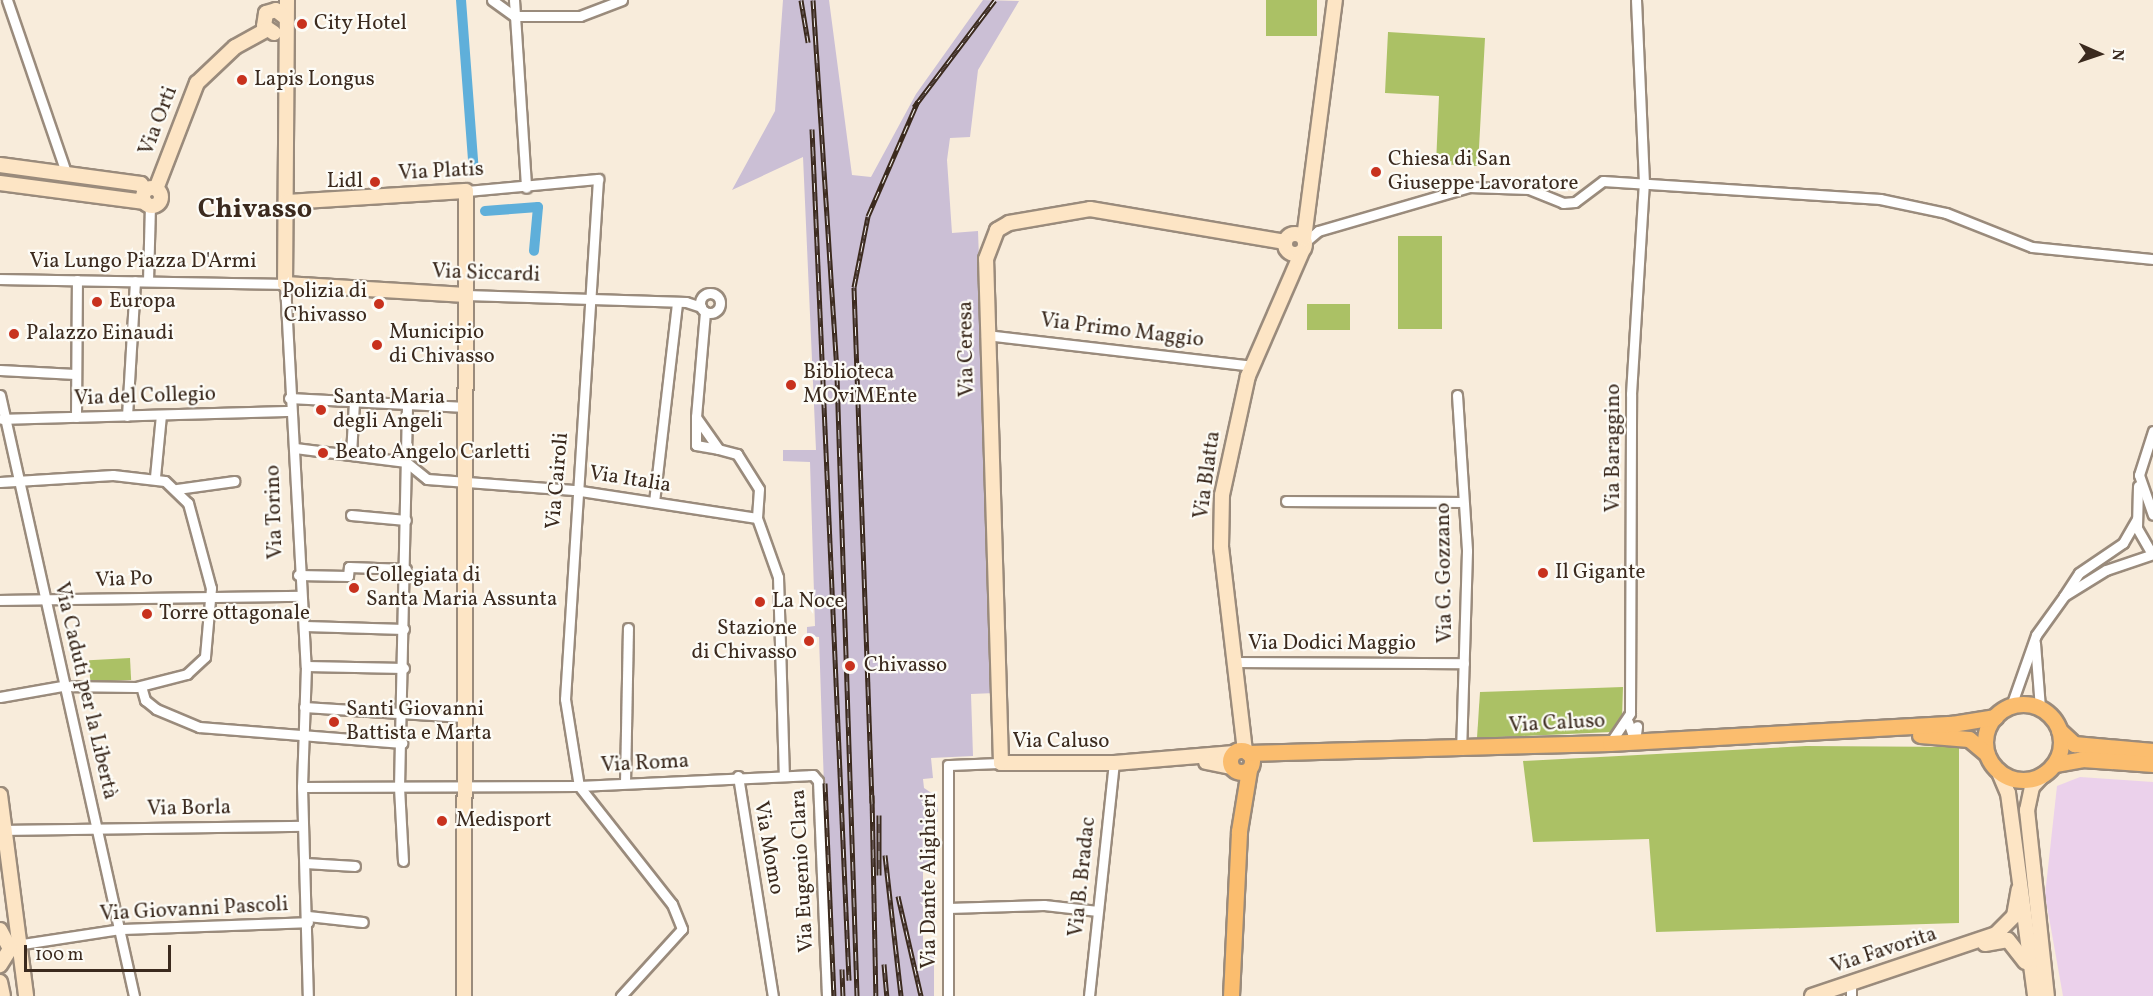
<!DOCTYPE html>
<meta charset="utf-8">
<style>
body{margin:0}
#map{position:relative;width:2153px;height:996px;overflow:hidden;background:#f8ecdb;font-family:Vollkorn,serif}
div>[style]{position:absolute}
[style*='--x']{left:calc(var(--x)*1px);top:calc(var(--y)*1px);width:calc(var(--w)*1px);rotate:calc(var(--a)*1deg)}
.built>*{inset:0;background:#ebd1eb}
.industrial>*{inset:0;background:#cbbfd5}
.green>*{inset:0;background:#abc165;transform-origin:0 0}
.canal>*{height:10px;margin:-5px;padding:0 5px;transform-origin:5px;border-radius:5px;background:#5fafda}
.roads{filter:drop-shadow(2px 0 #9a8b7c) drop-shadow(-2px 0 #9a8b7c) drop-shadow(0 2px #9a8b7c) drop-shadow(0 -2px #9a8b7c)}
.street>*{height:9px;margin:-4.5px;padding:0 4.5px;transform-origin:4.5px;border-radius:4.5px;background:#fff}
.street>.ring{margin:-4.5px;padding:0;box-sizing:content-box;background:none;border:9px solid #fff;border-radius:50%}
.secondary>*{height:14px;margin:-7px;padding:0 7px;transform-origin:7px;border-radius:7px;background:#fde5c5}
.secondary>.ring{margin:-7px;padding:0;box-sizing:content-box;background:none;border:14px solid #fde5c5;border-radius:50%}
.primary>*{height:15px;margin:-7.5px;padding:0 7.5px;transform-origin:7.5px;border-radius:7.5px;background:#fbbd6e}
.primary>.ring{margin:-7.5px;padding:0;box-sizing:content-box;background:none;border:15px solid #fbbd6e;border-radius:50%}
.rail>*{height:5px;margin-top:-2.5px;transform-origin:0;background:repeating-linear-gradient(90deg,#fdfcf7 0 9px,#3b2a1e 0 18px);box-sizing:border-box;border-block:2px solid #3b2a1e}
.dots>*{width:16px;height:16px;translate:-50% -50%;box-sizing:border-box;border:3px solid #fdfcf7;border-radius:50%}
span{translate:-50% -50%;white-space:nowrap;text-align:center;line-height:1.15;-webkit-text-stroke:4.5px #fdfcf7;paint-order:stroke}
.poi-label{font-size:21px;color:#3b2a1e}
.left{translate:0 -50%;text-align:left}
.right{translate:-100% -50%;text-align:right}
.street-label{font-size:21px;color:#3b2a1e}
.district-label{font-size:27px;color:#3b2a1e;font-weight:700}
.north{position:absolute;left:2069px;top:24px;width:60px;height:60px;-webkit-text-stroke:4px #fdfcf7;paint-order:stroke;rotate:93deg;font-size:16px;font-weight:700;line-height:24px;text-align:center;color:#3b2a1e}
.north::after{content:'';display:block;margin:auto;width:21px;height:27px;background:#3b2a1e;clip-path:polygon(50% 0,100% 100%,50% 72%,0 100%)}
.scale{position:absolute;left:24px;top:945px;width:147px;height:27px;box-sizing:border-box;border:3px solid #3b2a1e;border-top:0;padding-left:8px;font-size:18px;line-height:21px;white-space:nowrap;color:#3b2a1e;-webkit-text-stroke:4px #fdfcf7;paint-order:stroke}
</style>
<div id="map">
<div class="built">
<i style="clip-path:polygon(2080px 777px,2153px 782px,2153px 996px,2063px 996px,2045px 895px,2057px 786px)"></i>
</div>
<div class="industrial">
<i style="clip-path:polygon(783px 0,829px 0,852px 175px,871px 177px,916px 94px,983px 0,1019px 1px,978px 70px,970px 137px,950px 138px,947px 160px,952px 233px,978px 231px,995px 693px,971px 694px,973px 756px,931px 758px,933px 778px,923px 779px,924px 788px,936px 796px,938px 812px,930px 813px,932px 867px,923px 868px,923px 952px,934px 955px,934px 996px,831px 996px,819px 637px,807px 636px,807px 627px,815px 626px,810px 462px,783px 461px,783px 450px,816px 450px,803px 157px,732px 190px,775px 111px)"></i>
</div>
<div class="green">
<i style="left:1266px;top:0;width:51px;height:36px"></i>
<i style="clip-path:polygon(1388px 32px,1485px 38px,1478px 166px,1436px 164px,1439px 96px,1385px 93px)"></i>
<i style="left:1398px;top:236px;width:44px;height:93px"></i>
<i style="left:1350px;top:304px;width:26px;height:43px;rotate:90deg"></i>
<i style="left:130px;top:658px;width:22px;height:41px;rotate:87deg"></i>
<i style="clip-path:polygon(1623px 687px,1622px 718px,1611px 732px,1477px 738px,1480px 692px)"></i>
<i style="clip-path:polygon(1806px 746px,1959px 747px,1959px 923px,1656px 932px,1649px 839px,1533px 842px,1523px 761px)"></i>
</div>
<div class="canal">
<i style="--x:461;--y:0;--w:171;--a:85.7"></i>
<i style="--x:485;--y:211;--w:53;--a:-4.3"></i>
<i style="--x:538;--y:207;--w:44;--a:95.2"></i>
</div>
<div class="roads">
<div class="street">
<i style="--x:7;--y:0;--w:185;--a:71.1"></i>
<i style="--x:492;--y:0;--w:27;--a:36"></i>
<i style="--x:514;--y:16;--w:66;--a:0"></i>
<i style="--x:580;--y:16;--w:45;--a:-20.9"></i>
<i style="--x:514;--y:0;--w:188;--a:86.3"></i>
<i style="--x:466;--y:191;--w:133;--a:-5.2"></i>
<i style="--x:598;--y:179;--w:521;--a:93.63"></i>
<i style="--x:565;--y:699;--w:88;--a:80.9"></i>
<i style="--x:579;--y:786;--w:150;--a:51.8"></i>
<i style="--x:672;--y:904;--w:27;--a:68"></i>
<i style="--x:682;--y:929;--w:91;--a:132.3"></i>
<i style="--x:1305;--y:242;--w:17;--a:-40"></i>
<i style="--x:1318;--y:231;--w:157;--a:-16.2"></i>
<i style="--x:1469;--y:187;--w:60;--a:1.9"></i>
<i style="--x:1529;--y:189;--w:37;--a:22"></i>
<i style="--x:1563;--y:203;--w:12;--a:-5"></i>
<i style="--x:1575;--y:202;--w:35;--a:-37"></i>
<i style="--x:1603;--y:181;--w:278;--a:3.7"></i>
<i style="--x:1880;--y:199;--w:67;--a:12"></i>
<i style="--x:1946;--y:213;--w:92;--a:21.6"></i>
<i style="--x:2032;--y:247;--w:122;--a:5.7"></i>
<i style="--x:0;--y:279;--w:285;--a:1"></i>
<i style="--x:285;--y:284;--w:383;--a:86.9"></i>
<i style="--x:306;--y:666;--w:121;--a:91.9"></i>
<i style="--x:302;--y:787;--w:209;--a:88.4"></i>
<i style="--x:148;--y:281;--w:76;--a:-88.5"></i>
<i class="ring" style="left:700px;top:293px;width:11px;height:11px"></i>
<i style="--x:466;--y:295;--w:220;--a:1.8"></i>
<i style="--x:686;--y:302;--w:16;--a:18"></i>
<i style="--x:705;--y:312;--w:105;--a:94.9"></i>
<i style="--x:696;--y:417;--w:39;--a:55"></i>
<i style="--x:718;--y:449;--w:20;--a:15"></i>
<i style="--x:737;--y:454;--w:41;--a:57.8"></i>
<i style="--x:759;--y:489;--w:29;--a:94"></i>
<i style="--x:986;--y:335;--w:269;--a:6.6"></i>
<i style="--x:0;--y:370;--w:75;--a:3.1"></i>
<i style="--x:0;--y:395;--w:616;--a:77.43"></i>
<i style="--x:1457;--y:395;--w:156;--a:86.3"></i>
<i style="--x:1467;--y:551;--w:199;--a:91.7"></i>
<i style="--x:289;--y:398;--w:177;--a:2.9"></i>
<i style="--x:127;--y:416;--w:135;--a:-86.6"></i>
<i style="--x:76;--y:417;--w:137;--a:-89.6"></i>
<i style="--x:696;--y:417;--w:28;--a:90"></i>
<i style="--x:696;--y:445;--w:22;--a:10"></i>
<i style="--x:2;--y:419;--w:289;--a:-1.6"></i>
<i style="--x:2153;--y:431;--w:46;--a:107.7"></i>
<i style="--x:2139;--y:475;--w:42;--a:70.7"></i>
<i style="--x:295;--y:448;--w:112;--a:7.2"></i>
<i style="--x:351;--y:454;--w:52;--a:-86.7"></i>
<i style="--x:406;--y:462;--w:27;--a:39"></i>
<i style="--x:427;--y:479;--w:147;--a:4.3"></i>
<i style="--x:574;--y:490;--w:185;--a:8.7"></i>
<i style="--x:757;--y:518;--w:63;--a:70.4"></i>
<i style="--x:778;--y:577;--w:197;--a:88.3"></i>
<i style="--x:155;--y:477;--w:62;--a:-84.5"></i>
<i style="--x:0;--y:482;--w:113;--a:-3.5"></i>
<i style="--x:113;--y:475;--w:52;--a:6.6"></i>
<i style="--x:165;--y:481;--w:32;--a:44"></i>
<i style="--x:188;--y:503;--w:88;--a:74.9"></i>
<i style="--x:211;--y:588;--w:69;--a:95"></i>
<i style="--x:205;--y:657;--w:25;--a:137"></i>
<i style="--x:187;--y:674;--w:53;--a:165.7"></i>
<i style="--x:136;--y:687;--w:74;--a:-179.2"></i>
<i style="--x:62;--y:686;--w:63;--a:169.9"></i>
<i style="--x:2138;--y:486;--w:42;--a:91.4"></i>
<i style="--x:2137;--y:528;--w:30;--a:60"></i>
<i style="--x:177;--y:489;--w:58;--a:-8"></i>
<i style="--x:1286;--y:501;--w:176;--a:0.3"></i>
<i style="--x:654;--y:502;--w:201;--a:-83.4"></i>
<i style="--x:351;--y:515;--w:55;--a:5.2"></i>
<i style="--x:298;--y:575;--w:50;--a:1.1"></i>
<i style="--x:348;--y:576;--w:9;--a:-84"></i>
<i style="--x:349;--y:567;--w:57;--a:2"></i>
<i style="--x:2064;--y:596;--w:27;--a:-57"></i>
<i style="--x:2079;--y:573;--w:53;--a:-34.3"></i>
<i style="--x:2123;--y:543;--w:28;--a:-60"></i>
<i style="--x:0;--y:600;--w:300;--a:-0.8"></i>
<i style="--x:305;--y:626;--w:99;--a:1.7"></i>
<i style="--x:2035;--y:643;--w:65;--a:85.6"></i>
<i style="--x:1236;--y:662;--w:228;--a:0.3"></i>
<i style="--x:306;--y:666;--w:98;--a:1.2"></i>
<i style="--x:141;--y:686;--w:15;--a:74"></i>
<i style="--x:145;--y:700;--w:14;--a:39"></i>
<i style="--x:156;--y:709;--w:47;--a:22.7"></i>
<i style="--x:199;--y:727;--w:204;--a:4.5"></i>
<i style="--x:2011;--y:706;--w:75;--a:-70.6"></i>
<i style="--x:2036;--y:635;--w:48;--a:-54.3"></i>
<i style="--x:2064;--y:596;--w:49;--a:-31.8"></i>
<i style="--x:2106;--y:570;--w:50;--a:-18.8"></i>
<i style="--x:304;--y:707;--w:160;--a:3.6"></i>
<i style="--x:1628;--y:722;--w:20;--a:70"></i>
<i style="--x:1635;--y:741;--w:15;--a:-82"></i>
<i style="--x:1610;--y:743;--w:36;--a:-56"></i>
<i style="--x:1630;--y:713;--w:319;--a:-89.8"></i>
<i style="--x:1631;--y:394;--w:211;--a:-86.5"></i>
<i style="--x:1644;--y:183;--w:183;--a:-92.5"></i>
<i style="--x:738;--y:776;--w:223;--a:81"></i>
<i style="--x:625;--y:783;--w:155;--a:-88.9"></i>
<i style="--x:302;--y:787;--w:277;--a:-0.2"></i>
<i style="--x:579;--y:786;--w:234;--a:-2.7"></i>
<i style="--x:813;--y:775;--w:8;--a:50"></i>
<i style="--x:818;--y:781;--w:215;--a:87.6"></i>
<i style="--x:4;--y:830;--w:299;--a:-0.8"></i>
<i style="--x:403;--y:861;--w:73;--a:-93.1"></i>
<i style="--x:399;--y:788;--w:383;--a:-88.8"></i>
<i style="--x:305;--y:863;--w:50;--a:3.4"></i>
<i style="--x:948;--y:908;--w:96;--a:-1.8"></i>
<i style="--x:1044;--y:905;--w:54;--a:6.3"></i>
<i style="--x:308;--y:916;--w:55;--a:6.2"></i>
<i style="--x:16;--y:945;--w:105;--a:-8.7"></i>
<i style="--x:120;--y:929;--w:188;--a:-2.1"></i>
<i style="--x:1851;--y:984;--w:12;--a:90"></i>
<i style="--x:948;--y:996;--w:231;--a:-90"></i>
<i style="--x:948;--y:765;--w:53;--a:-2.2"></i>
<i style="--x:1089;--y:996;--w:234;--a:-83.9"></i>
</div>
<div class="secondary">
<i style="--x:287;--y:0;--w:284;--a:90.4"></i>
<i style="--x:285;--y:284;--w:181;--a:3.5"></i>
<i style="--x:274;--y:33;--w:12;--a:-145"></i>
<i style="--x:264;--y:26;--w:13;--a:-81"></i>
<i style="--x:266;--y:13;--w:10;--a:-17"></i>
<i style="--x:276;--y:10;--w:13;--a:39"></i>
<i style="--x:0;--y:165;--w:142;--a:7.7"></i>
<i style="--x:141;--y:184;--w:8;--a:60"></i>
<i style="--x:0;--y:183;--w:146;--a:7.5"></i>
<i class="ring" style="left:143px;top:188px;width:4px;height:4px"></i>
<i style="--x:156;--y:189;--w:114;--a:-68.9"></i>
<i style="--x:197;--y:83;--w:52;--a:-43.5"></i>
<i style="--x:235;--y:47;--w:35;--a:-29"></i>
<i style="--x:286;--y:202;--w:180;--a:-3.5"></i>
<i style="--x:466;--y:191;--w:805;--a:90.14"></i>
<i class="ring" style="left:1285px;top:234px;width:6px;height:6px"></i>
<i style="--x:1304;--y:238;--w:240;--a:-82.6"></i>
<i style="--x:1245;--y:751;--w:205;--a:-96.7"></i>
<i style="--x:1221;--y:547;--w:52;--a:-88.9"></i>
<i style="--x:1222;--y:495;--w:122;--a:-77.7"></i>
<i style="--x:1248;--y:376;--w:135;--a:-66.5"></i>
<i style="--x:1234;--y:753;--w:120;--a:175.2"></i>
<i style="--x:1114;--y:763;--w:113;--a:180"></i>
<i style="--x:1001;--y:763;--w:504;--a:-91.7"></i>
<i style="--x:986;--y:259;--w:31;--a:-69"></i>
<i style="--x:997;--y:230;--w:14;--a:-30"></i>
<i style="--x:1009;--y:223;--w:82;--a:-9.8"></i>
<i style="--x:1090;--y:209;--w:198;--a:9.6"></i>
<i style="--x:1206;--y:762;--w:25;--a:11"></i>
<i style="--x:1998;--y:770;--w:25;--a:67"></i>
<i style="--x:2008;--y:793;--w:205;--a:82.4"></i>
<i style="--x:2044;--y:774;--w:18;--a:133"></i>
<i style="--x:2032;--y:787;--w:24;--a:102"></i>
<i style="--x:2027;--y:810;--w:187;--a:83.9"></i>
<i style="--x:0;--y:795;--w:203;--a:82.6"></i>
<i style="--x:0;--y:930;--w:21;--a:62"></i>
<i style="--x:10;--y:949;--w:19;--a:122"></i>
<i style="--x:1985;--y:944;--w:23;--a:-10"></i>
<i style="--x:2008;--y:940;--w:28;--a:52"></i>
<i style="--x:0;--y:982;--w:14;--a:78"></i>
<i style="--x:1812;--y:996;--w:194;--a:-18.6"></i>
<i style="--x:1996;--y:934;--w:25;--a:-45"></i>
<i style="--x:2014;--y:916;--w:27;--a:-80"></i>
</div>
<div class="primary">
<i class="ring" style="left:1985px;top:704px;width:61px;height:61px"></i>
<i style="--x:2059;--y:730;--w:21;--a:43"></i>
<i style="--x:2074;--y:744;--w:79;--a:5.1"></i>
<i style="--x:1920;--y:735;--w:49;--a:4.7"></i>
<i style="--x:1969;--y:739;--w:23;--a:40"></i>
<i class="ring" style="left:1230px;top:750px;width:7px;height:7px"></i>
<i style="--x:1248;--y:753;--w:362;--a:-1.6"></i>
<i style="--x:1610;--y:743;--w:343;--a:-3.2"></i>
<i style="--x:1952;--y:724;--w:44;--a:-9.2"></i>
<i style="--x:2055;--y:764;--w:27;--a:-10"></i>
<i style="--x:2082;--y:759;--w:71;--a:4"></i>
<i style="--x:1231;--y:996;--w:165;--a:-87.2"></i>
<i style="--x:1239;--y:831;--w:62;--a:-80.7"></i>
</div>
</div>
<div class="rail">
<i style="--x:801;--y:0;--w:43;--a:80.5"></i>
<i style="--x:813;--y:0;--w:377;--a:86.3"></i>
<i style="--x:837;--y:376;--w:620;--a:88.15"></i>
<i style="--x:914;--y:107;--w:134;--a:-52.9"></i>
<i style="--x:812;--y:129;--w:852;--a:87.51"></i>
<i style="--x:825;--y:783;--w:213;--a:87.6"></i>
<i style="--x:872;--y:795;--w:201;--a:88.9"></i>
<i style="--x:872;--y:803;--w:516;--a:-92"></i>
<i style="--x:854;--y:287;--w:72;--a:-78.8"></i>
<i style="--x:868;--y:216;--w:125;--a:-66.5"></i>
<i style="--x:879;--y:815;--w:60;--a:90"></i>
<i style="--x:885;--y:855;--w:142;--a:83.5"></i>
<i style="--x:898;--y:896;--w:103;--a:77"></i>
<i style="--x:884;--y:964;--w:32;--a:85"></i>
<i style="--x:842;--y:969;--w:27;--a:88"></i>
</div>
<div class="dots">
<i style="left:302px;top:24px;background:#c8321e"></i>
<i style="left:242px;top:80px;background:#c8321e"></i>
<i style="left:1376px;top:172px;background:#c8321e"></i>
<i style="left:375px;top:182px;background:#c8321e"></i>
<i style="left:97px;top:302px;background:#c8321e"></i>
<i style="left:379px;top:304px;background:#c8321e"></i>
<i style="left:14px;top:334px;background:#c8321e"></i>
<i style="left:377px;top:345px;background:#c8321e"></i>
<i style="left:791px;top:385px;background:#c8321e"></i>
<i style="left:321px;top:410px;background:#c8321e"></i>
<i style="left:323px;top:453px;background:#c8321e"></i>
<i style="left:1543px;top:573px;background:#c8321e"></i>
<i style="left:354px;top:588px;background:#c8321e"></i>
<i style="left:760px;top:602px;background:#c8321e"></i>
<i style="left:147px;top:614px;background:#c8321e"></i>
<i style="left:809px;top:641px;background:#c8321e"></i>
<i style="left:850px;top:666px;background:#c8321e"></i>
<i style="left:334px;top:722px;background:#c8321e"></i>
<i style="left:442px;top:821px;background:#c8321e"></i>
</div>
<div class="poi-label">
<span class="left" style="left:314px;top:24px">City Hotel</span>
<span class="left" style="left:254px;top:80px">Lapis Longus</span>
<span class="left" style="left:1388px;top:172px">Chiesa di San<br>Giuseppe Lavoratore</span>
<span class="right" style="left:363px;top:182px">Lidl</span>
<span class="right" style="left:367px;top:304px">Polizia di<br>Chivasso</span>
<span class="left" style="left:109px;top:302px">Europa</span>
<span class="left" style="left:389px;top:345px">Municipio<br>di Chivasso</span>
<span class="left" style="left:26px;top:334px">Palazzo Einaudi</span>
<span class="left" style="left:803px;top:385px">Biblioteca<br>MOviMEnte</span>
<span class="left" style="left:333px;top:410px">Santa Maria<br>degli Angeli</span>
<span class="left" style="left:335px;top:453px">Beato Angelo Carletti</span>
<span class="left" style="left:1555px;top:573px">Il Gigante</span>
<span class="left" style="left:366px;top:588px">Collegiata di<br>Santa Maria Assunta</span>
<span class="left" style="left:772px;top:602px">La Noce</span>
<span class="left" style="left:159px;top:614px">Torre ottagonale</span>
<span class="right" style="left:797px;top:641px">Stazione<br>di Chivasso</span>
<span class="left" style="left:864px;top:666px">Chivasso</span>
<span class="left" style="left:346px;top:722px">Santi Giovanni<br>Battista e Marta</span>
<span class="left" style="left:456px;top:821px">Medisport</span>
</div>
<div class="street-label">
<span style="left:159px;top:121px;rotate:-69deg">Via Orti</span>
<span style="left:441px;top:172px;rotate:-3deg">Via Platis</span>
<span style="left:143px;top:262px">Via Lungo Piazza D'Armi</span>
<span style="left:486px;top:274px;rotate:2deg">Via Siccardi</span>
<span style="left:1122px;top:331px;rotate:7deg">Via Primo Maggio</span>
<span style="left:967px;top:349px;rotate:-91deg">Via Ceresa</span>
<span style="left:145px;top:397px;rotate:-2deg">Via del Collegio</span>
<span style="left:1614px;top:448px;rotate:-90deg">Via Baraggino</span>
<span style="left:1208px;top:475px;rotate:-82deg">Via Blatta</span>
<span style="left:630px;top:480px;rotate:9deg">Via Italia</span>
<span style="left:558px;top:481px;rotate:-85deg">Via Cairoli</span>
<span style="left:275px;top:512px;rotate:-92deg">Via Torino</span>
<span style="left:1445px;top:573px;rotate:-91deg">Via G. Gozzano</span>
<span style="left:124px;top:580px;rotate:-2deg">Via Po</span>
<span style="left:1332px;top:644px">Via Dodici Maggio</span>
<span style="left:85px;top:691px;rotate:77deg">Via Caduti per la Libertà</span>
<span style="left:1557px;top:724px;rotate:-3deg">Via Caluso</span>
<span style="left:1061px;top:742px">Via Caluso</span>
<span style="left:645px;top:764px;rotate:-3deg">Via Roma</span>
<span style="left:189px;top:809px;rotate:-1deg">Via Borla</span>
<span style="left:768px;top:848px;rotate:80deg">Via Momo</span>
<span style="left:803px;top:871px;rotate:-93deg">Via Eugenio Clara</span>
<span style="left:1083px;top:877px;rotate:-84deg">Via B. Bradac</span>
<span style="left:930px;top:881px;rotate:-90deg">Via Dante Alighieri</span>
<span style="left:194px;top:910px;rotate:-3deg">Via Giovanni Pascoli</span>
<span style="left:1884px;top:951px;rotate:-18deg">Via Favorita</span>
</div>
<div class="district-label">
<span style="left:255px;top:211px">Chivasso</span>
</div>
<div class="north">N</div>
<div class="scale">100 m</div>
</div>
